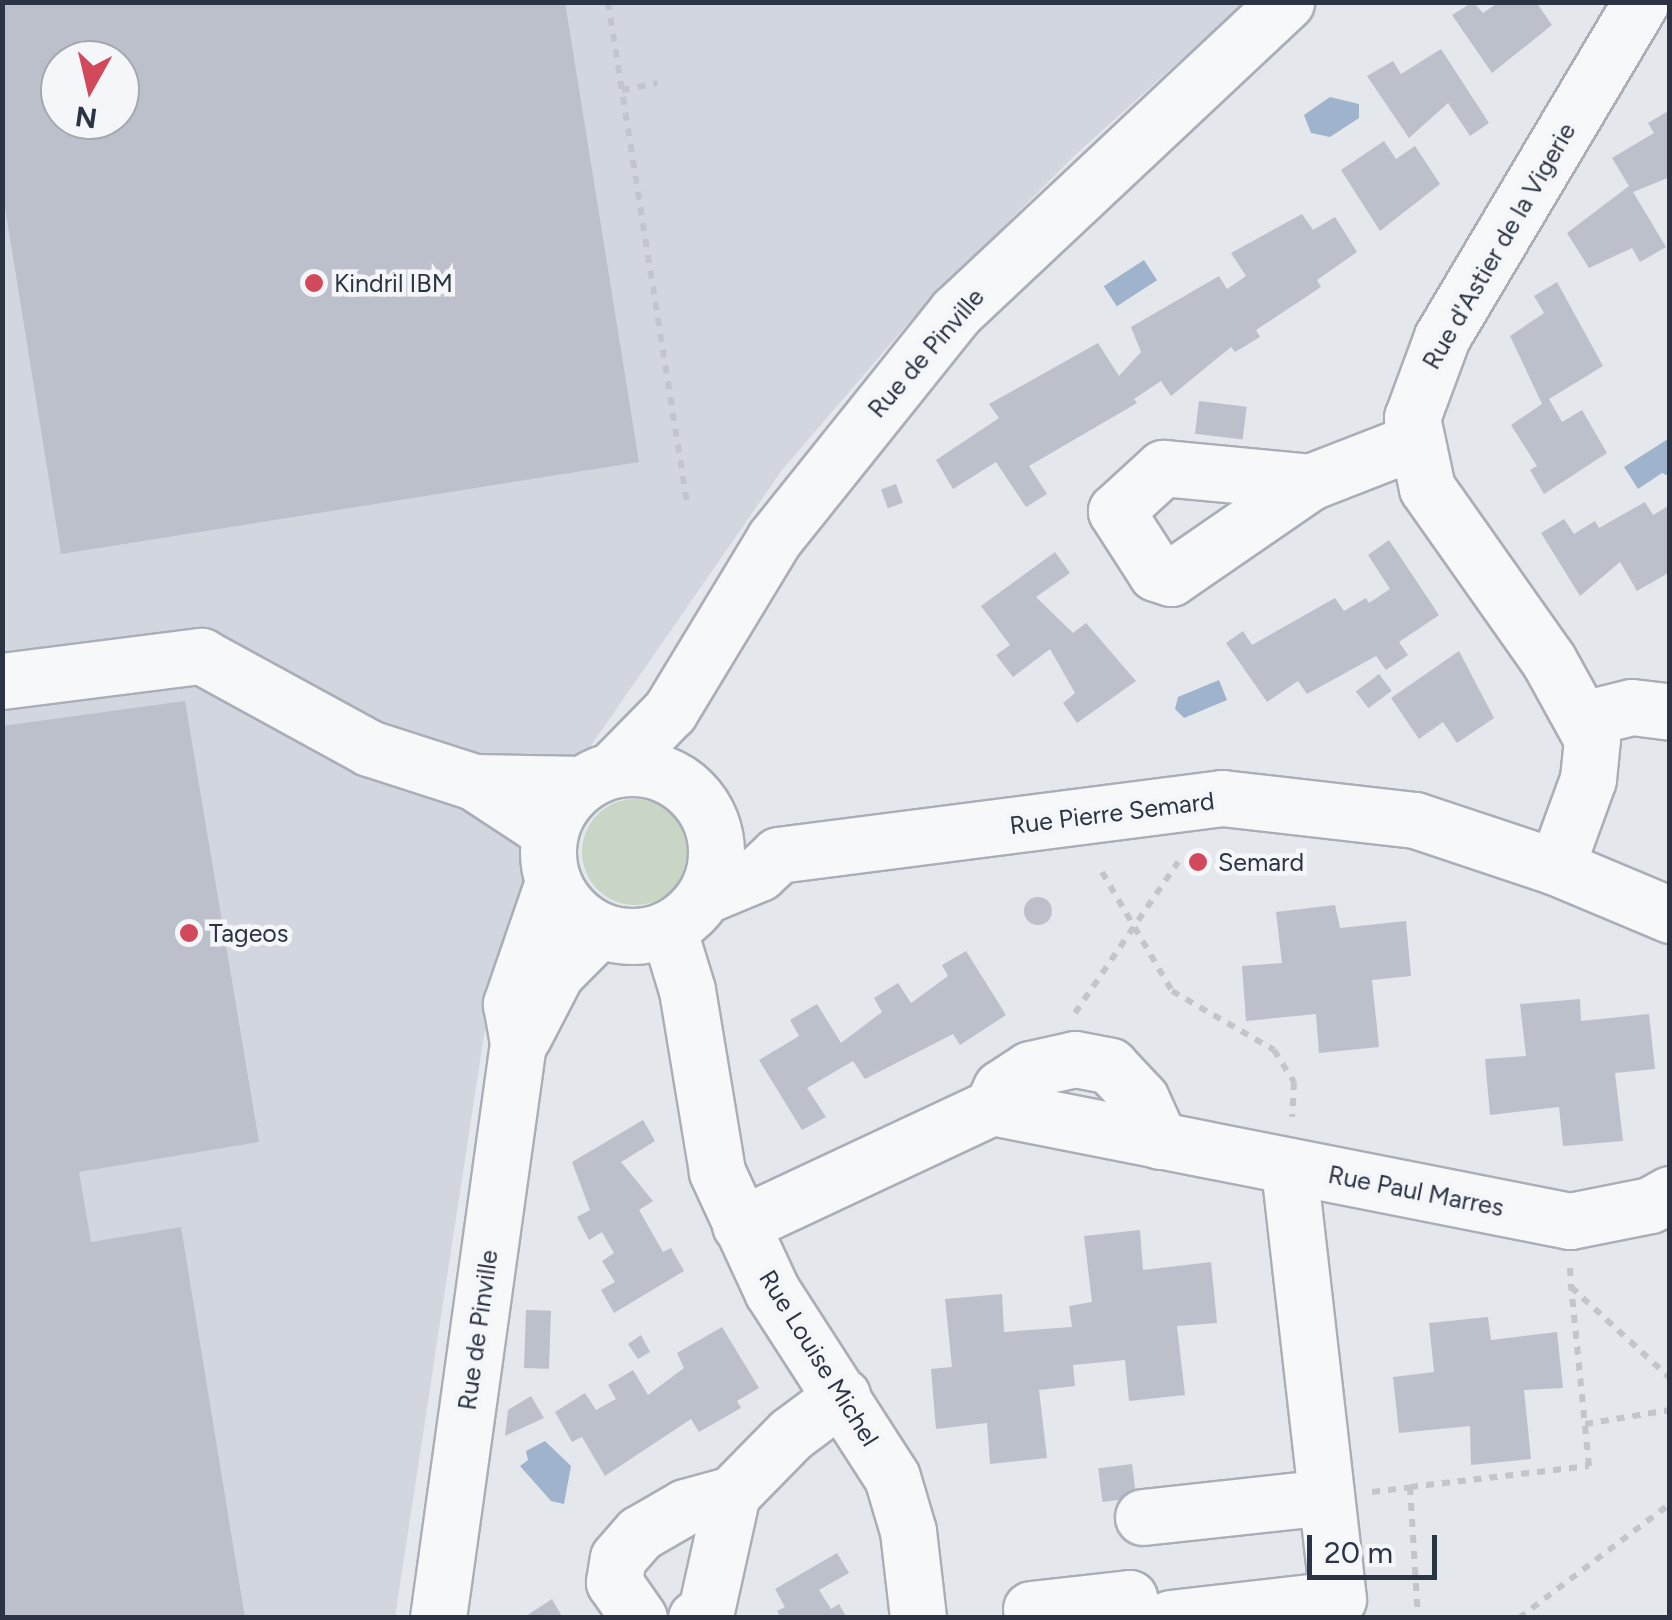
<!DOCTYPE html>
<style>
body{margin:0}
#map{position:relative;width:1672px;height:1620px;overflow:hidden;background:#e4e7ec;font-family:Figtree,sans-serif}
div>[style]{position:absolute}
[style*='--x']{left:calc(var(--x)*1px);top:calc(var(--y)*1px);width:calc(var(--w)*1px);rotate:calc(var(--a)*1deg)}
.built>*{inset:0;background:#d2d6de}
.green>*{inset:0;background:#c9d6c5}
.round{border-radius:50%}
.water>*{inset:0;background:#9fb4cc;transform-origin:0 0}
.building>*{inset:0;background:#bbc0ca;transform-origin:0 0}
.path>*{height:6px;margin-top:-3px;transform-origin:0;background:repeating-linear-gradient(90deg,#c2c5cb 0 8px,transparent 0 16px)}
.roads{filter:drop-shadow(2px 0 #a9aeb7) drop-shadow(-2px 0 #a9aeb7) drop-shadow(0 2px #a9aeb7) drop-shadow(0 -2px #a9aeb7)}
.minor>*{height:55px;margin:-27.5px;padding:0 27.5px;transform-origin:27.5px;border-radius:27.5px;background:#f7f8fa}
.minor>.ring{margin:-27.5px;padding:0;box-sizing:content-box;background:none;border:55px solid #f7f8fa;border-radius:50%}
.dots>*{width:28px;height:28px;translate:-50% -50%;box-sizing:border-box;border:5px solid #f4f6f9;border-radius:50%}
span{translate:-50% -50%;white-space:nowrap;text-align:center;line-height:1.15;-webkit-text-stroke:9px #f4f6f9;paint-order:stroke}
.street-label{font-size:25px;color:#2b3445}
.poi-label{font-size:25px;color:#2b3445}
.left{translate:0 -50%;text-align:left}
.frame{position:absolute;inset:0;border:5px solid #2b3445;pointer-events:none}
.north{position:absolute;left:40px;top:40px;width:100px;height:100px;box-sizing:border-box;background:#f4f6f9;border:2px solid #a4a8b1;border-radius:50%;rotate:188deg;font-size:28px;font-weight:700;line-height:40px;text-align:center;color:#2b3445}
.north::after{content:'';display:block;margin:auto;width:35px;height:45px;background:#d1495b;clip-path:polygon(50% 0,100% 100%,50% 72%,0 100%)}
.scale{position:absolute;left:1307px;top:1535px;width:130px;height:45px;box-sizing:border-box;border:5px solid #2b3445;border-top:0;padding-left:12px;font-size:30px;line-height:35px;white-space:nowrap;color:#2b3445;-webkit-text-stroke:8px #f4f6f9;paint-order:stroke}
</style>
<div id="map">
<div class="built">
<i style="clip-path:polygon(evenodd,3px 3px,1244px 3px,1074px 156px,911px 320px,782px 470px,572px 773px,507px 951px,484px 1035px,395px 1617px,3px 1618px,3px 3px,60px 60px,120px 60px,120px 120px,60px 120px,60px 60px)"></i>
</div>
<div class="green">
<i class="round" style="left:582px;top:799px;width:106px;height:106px"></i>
</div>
<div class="water">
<i style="clip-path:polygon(1330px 97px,1359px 104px,1359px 118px,1330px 137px,1311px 133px,1304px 115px)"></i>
<i style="left:1144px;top:260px;width:24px;height:48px;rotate:57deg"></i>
<i style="clip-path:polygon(1668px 439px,1669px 476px,1662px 473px,1638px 489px,1624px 467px)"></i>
<i style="clip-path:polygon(1219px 680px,1227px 700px,1184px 718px,1175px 709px,1178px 697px)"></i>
<i style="clip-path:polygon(545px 1441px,571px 1466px,564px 1504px,551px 1501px,520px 1466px,528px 1460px,526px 1451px)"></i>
</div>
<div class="building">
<i style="clip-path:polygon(evenodd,2px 2px,565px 2px,639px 462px,61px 554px,2px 189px,2px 2px,60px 60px,120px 60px,120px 120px,60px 120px,60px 60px)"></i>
<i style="clip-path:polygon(1473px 2px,1483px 13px,1499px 2px,1536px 2px,1552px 25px,1492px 73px,1452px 15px)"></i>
<i style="clip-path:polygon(1441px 49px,1489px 123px,1470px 136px,1448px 103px,1409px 138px,1367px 76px,1393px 61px,1401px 74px)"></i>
<i style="clip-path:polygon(1670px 110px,1670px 177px,1633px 192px,1666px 247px,1640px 262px,1632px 248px,1589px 268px,1567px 233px,1629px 186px,1612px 158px,1654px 133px,1648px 123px)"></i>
<i style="clip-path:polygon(1384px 141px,1396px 159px,1415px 146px,1440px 184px,1380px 231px,1341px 170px)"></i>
<i style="clip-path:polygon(1302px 214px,1313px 230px,1335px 217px,1357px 252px,1317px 280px,1321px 287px,1256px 330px,1260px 337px,1235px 352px,1231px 347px,1171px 396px,1161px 381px,1134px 399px,1137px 403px,1029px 466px,1047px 494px,1026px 507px,996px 462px,953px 489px,936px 460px,999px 418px,989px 404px,1098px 343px,1119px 376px,1141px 352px,1131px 327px,1219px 276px,1227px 289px,1246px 276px,1231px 253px)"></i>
<i style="clip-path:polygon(1557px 282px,1603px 366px,1549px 399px,1562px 422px,1582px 410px,1607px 453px,1544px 494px,1530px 470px,1537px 466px,1511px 425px,1542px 404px,1510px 336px,1544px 313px,1534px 296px)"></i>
<i style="left:1199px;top:401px;width:48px;height:33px;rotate:7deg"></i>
<i style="left:896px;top:484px;width:20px;height:16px;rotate:70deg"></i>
<i style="clip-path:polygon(1645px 502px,1653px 515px,1670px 505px,1670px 572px,1637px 591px,1620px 562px,1580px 596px,1541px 533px,1564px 519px,1574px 534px,1595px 521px,1599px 528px)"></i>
<i style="clip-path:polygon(1389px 540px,1439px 615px,1399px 642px,1408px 655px,1386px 670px,1376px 656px,1307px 694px,1298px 681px,1267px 702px,1226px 643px,1243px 631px,1252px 645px,1335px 598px,1344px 611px,1366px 598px,1369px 603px,1390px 589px,1368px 555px)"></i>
<i style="clip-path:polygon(1055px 552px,1070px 573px,1036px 597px,1073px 633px,1086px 623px,1136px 681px,1077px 723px,1063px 703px,1075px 693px,1050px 649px,1013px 677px,996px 655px,1010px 645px,981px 606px)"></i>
<i style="clip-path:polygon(1459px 651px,1494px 718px,1457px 743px,1443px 722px,1419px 739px,1391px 698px)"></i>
<i style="left:1379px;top:674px;width:21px;height:29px;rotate:53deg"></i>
<i style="clip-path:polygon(185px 701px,259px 1142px,79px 1172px,91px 1242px,181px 1227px,245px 1618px,2px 1618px,2px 726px)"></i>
<i class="round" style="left:1024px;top:897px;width:28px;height:28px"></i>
<i style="clip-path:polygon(1335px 905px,1340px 928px,1406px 921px,1411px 976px,1372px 980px,1379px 1047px,1319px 1053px,1316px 1014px,1246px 1021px,1242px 966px,1282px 963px,1276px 912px)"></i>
<i style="clip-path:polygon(966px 951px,1006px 1015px,960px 1045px,953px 1034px,865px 1079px,853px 1061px,807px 1088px,826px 1117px,802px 1130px,759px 1060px,799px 1036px,790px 1020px,817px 1004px,841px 1043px,882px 1012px,874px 998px,898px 983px,911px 1003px,948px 976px,942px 965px)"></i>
<i style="clip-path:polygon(1580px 999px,1581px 1021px,1649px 1014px,1655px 1069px,1615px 1073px,1623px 1141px,1563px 1146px,1559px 1107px,1490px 1115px,1485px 1059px,1526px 1056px,1520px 1004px)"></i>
<i style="clip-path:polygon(643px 1120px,655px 1141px,621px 1162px,653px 1201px,639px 1210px,663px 1252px,671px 1248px,684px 1271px,614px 1313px,601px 1290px,615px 1282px,602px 1261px,614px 1253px,602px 1232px,589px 1240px,577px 1217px,590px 1210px,572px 1162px)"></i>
<i style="clip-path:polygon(1140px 1230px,1143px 1270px,1211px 1262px,1217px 1323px,1177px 1326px,1185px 1395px,1129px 1401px,1125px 1360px,1073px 1365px,1075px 1386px,1039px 1390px,1047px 1458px,990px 1464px,987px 1423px,936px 1429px,931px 1369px,952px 1367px,945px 1299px,1002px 1294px,1004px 1332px,1072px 1327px,1069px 1306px,1092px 1302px,1084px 1236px)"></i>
<i style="left:526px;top:1310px;width:25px;height:58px;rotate:2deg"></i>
<i style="clip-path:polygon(1488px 1317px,1491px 1340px,1557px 1332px,1563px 1388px,1524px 1390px,1531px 1459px,1471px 1465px,1470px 1426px,1399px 1433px,1393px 1377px,1434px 1372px,1429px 1323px)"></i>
<i style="clip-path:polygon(722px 1327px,759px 1388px,737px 1401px,741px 1408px,699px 1432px,691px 1419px,605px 1476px,582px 1437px,572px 1442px,555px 1412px,585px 1393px,596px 1410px,616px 1399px,608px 1385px,633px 1370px,648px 1395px,684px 1368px,677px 1353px)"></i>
<i style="clip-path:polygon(641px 1335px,650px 1352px,638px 1359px,628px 1344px)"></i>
<i style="clip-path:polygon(531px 1396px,544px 1418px,505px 1436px,508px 1410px)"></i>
<i style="left:1132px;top:1464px;width:34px;height:34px;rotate:83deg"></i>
<i style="clip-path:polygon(837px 1553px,849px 1573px,819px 1590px,831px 1609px,839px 1604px,847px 1618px,781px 1618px,777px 1611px,785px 1607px,775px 1589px)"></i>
<i style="clip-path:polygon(552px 1599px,563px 1618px,523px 1618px)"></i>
</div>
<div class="path">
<i style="--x:608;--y:2;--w:507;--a:81.04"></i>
<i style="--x:622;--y:90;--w:36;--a:-11"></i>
<i style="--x:1102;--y:872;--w:138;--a:59.5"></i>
<i style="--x:1172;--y:991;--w:118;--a:30"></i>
<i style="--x:1274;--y:1050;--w:38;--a:58"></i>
<i style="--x:1294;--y:1082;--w:35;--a:93"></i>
<i style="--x:1075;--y:1013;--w:183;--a:-55.7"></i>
<i style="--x:1570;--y:1268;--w:19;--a:87"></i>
<i style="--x:1571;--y:1287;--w:134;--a:42.6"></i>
<i style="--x:1585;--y:1424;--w:86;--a:-9.4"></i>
<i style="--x:1410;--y:1487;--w:180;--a:-6.7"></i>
<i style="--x:1589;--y:1466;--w:180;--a:-95.7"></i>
<i style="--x:1372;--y:1492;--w:38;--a:-7"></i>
<i style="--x:1410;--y:1487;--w:131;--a:86.5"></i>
<i style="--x:1519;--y:1618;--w:189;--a:-37.1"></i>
</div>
<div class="roads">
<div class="minor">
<i style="--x:1310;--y:482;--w:169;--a:145.4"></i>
<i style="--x:1171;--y:578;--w:16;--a:-162"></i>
<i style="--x:1156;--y:573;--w:74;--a:-122.8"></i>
<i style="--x:1116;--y:511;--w:64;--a:-42.5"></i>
<i style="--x:1163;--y:468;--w:148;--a:5.4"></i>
<i style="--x:1310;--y:482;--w:110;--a:-21.2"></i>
<i style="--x:2;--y:681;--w:201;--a:-7.2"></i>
<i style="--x:201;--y:656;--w:192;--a:28.7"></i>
<i style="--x:369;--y:748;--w:110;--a:17.9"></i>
<i style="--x:1583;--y:719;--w:50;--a:-13.8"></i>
<i style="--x:1632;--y:707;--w:38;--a:7"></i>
<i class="ring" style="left:548px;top:768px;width:113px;height:113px"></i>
<i style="--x:612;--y:770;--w:83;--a:-45.5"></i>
<i style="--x:670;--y:711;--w:201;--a:-58.8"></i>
<i style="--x:774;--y:539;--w:291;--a:-51.3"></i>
<i style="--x:956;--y:312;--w:453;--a:-43.2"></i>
<i style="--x:550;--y:832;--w:91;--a:-146.7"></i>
<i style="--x:474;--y:782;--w:108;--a:1.1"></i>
<i style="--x:1556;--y:867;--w:94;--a:-70"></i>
<i style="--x:1588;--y:779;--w:40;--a:-84.3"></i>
<i style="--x:1592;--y:739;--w:89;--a:-118.9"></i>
<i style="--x:1549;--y:661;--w:212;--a:-125.2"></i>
<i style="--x:1427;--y:488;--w:72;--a:-102.1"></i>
<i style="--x:1412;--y:418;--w:86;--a:-69.7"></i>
<i style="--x:1442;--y:337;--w:390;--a:-59.3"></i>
<i style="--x:704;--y:896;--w:60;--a:-22.7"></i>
<i style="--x:759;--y:873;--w:26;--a:-43"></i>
<i style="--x:778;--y:855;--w:448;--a:-7.3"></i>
<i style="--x:1222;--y:798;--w:194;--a:6.5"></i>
<i style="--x:1415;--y:820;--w:149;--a:18.4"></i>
<i style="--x:1556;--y:867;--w:124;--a:22.8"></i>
<i style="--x:668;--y:928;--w:65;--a:73"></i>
<i style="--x:687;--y:990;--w:184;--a:80.6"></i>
<i style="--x:717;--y:1172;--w:131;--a:65.2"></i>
<i style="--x:772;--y:1291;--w:221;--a:57.2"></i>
<i style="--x:892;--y:1477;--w:56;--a:73.5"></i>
<i style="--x:908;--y:1531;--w:88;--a:83.4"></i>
<i style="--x:523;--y:1037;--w:72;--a:-62.7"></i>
<i style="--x:556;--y:973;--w:61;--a:-45"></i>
<i style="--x:992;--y:1107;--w:21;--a:-65"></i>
<i style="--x:1001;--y:1088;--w:35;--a:-33"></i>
<i style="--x:1030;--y:1069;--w:46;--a:-12.5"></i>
<i style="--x:1075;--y:1059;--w:36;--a:11"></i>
<i style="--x:1110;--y:1066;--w:45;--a:46.8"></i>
<i style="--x:1141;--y:1099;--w:46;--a:65.7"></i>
<i style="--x:740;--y:1225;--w:278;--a:-25.1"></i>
<i style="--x:992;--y:1107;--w:589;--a:11.16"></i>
<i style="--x:1570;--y:1221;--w:82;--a:-11.3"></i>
<i style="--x:1650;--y:1205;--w:23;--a:-29"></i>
<i style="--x:1143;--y:1517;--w:184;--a:-6.2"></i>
<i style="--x:1031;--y:1609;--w:99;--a:-6.4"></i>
<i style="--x:1129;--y:1598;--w:20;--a:84"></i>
<i style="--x:438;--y:1618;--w:581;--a:-82.08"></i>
<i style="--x:518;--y:1043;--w:40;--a:-100"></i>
<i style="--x:511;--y:1004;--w:129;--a:-71"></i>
<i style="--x:639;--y:1618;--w:44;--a:-124.8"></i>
<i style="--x:614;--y:1582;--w:24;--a:-81"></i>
<i style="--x:618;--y:1558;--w:33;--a:-49"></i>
<i style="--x:640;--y:1533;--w:52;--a:-30"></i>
<i style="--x:685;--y:1507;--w:49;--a:-15.5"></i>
<i style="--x:732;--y:1494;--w:84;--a:-45.5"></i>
<i style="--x:791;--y:1434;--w:64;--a:-36.7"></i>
<i style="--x:696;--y:1618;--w:12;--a:-35"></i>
<i style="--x:706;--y:1611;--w:120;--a:-77.5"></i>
<i style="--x:1170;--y:1618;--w:169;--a:-6.5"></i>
<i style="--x:1338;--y:1599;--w:435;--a:-96.5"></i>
</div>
</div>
<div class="dots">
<i style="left:314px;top:283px;background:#d1495b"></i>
<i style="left:1198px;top:862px;background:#d1495b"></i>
<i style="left:189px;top:933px;background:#d1495b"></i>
</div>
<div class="street-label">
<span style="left:1499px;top:246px;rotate:-60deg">Rue d'Astier de la Vigerie</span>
<span style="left:926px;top:353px;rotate:-49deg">Rue de Pinville</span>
<span style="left:1112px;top:813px;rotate:-7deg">Rue Pierre Semard</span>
<span style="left:1416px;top:1191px;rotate:11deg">Rue Paul Marres</span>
<span style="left:478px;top:1330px;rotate:-82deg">Rue de Pinville</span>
<span style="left:819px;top:1358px;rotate:58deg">Rue Louise Michel</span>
</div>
<div class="poi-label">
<span class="left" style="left:334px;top:283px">Kindril IBM</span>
<span class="left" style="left:1218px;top:862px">Semard</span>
<span class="left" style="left:209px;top:933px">Tageos</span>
</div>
<div class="frame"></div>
<div class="north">N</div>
<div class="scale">20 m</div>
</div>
